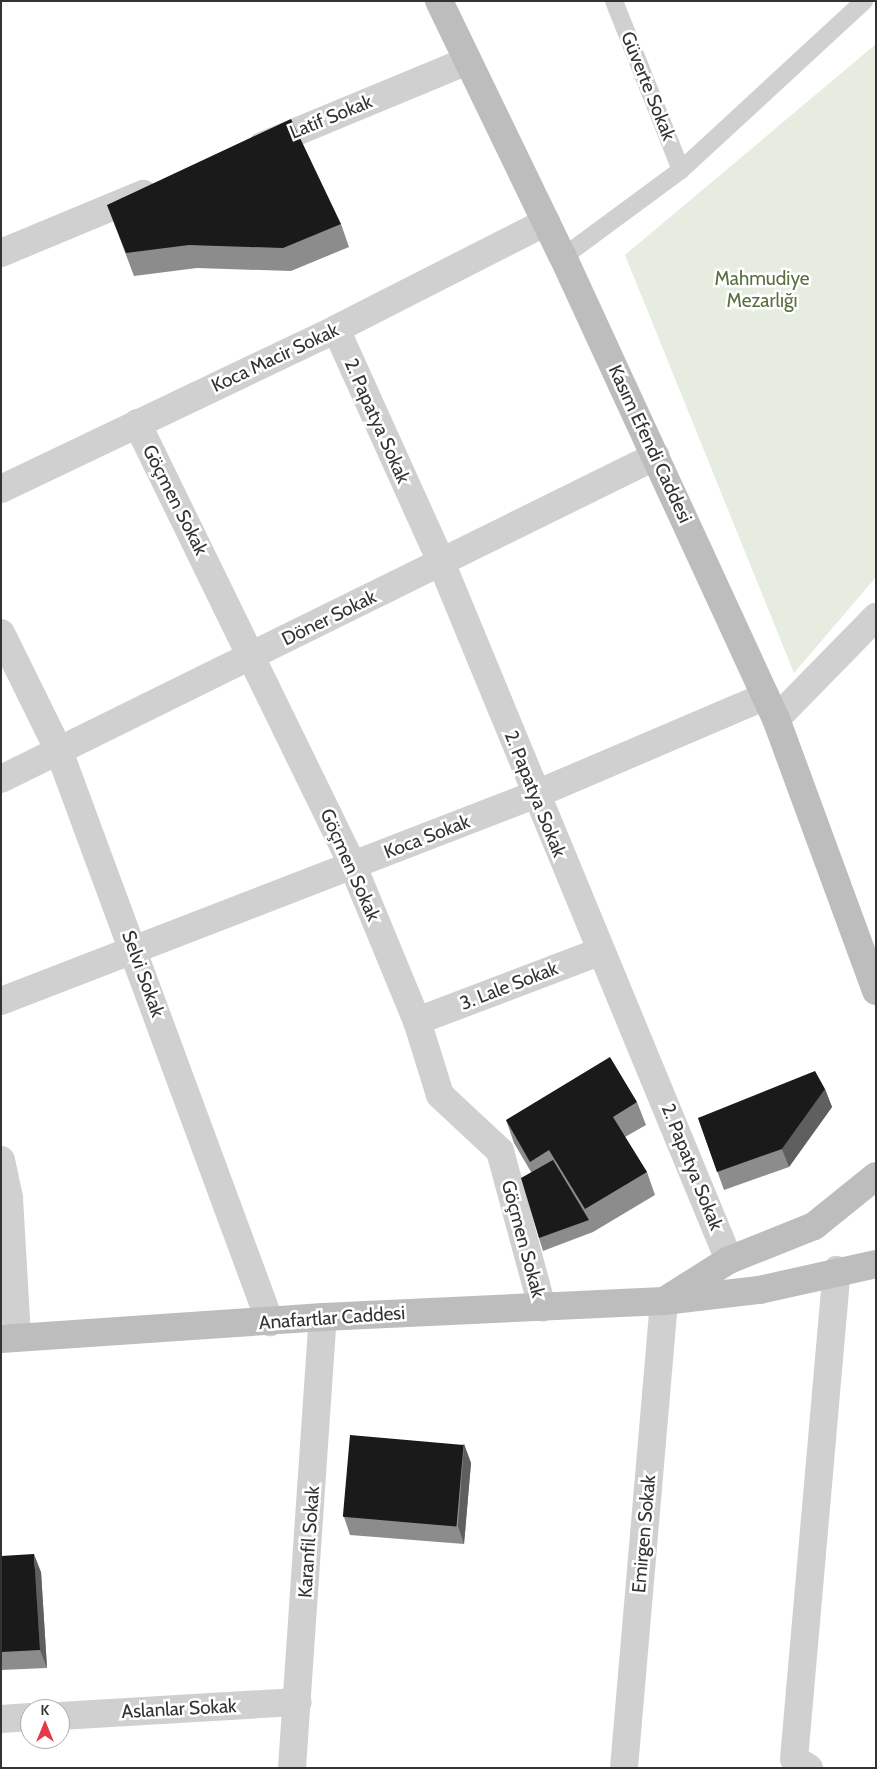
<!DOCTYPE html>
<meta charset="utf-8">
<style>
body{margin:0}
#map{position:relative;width:877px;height:1769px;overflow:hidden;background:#fff;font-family:Cabin,sans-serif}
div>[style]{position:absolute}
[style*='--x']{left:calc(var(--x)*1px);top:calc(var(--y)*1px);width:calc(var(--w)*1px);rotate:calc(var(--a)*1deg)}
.green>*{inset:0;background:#e6ecdf}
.lane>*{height:18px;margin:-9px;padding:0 9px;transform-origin:9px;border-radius:9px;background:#d0d0d0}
.street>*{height:28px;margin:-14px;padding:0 14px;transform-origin:14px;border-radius:14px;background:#d0d0d0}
.secondary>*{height:28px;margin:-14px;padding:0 14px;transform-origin:14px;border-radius:14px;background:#bdbdbd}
.wall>*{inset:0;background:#8c8c8c}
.shaded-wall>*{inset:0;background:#5f5f5f}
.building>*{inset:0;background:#1a1a1a;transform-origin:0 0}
span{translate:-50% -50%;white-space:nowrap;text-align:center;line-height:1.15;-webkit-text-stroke:5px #fff;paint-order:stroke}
.street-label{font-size:19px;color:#333}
.park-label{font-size:19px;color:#56703f}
.frame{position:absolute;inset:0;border:2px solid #333;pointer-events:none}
.north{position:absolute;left:20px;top:1699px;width:50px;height:50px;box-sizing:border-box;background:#fff;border:1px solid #adadad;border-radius:50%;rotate:0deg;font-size:14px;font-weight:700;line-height:20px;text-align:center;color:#333}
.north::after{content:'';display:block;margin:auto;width:18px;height:22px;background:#e63946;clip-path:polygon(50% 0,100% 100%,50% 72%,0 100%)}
</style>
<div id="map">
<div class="green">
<i style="clip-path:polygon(876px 44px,876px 577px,794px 673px,625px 255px)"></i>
</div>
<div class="lane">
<i style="--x:614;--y:1;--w:182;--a:68.4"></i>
<i style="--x:563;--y:257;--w:147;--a:-36.4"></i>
<i style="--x:681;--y:170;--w:249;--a:-42.7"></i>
</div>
<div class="street">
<i style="--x:262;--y:146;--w:222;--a:-22.5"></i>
<i style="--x:1;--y:253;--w:154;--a:-22.6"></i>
<i style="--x:336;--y:329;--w:256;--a:65.7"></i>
<i style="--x:441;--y:562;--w:755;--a:67.58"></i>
<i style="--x:137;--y:423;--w:493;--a:64"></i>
<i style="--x:353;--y:866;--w:168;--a:67.6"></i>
<i style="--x:417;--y:1021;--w:77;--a:72.7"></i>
<i style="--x:440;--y:1095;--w:82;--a:43"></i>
<i style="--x:500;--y:1151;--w:162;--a:74.9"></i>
<i style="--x:1;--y:489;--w:371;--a:-25.5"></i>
<i style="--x:336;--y:329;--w:236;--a:-27"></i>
<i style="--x:1;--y:633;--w:131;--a:63.8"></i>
<i style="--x:59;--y:751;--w:609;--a:69.72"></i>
<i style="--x:776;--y:719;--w:143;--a:-45.6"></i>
<i style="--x:1;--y:779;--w:730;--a:-26.25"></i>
<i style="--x:1;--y:1001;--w:571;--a:-21.13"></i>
<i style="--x:534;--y:795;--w:252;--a:-23.1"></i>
<i style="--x:417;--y:1021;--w:197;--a:-20.8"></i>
<i style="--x:1;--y:1160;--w:39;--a:78"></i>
<i style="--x:9;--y:1198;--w:140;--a:86.7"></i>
<i style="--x:60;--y:1716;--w:238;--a:-3.4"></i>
<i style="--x:1;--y:1719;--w:29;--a:-4"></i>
<i style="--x:292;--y:1768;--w:452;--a:-86.1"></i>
<i style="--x:624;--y:1768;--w:469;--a:-85.1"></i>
<i style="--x:809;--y:1768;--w:17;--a:-149"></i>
<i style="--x:794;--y:1759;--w:491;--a:-85"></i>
</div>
<div class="secondary">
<i style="--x:439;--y:1;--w:284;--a:64.2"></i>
<i style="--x:563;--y:257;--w:509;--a:65.25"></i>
<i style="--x:776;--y:719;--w:290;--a:69.8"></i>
<i style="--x:876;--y:1176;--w:80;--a:141.1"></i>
<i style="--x:814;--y:1226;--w:92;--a:158.2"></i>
<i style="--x:729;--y:1260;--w:77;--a:147.8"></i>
<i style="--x:664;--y:1301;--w:96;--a:-6.6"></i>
<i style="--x:759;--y:1290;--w:120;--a:-12.5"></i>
<i style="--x:1;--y:1339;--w:323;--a:-3.9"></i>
<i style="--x:323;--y:1317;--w:341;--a:-2.7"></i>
</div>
<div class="wall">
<i style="clip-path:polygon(107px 205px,341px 224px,349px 247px,291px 271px,197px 268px,134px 276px)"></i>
<i style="clip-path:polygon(825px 1089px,832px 1107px,789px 1167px,724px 1190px,698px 1118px)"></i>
<i style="clip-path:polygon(637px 1102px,646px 1125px,625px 1137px,647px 1172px,655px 1195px,593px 1232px,543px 1251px,539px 1238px,531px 1172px,514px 1143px,506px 1120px)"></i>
<i style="clip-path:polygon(464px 1444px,471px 1463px,464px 1544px,350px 1535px,344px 1517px)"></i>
<i style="clip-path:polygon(1px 1556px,41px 1572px,47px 1668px,1px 1670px)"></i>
</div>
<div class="shaded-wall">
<i style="clip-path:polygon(825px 1089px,832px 1107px,789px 1167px,782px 1149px)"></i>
<i style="clip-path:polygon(464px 1444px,471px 1463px,464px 1544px,458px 1526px)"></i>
<i style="clip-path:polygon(34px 1554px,41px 1572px,47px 1668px,40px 1650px)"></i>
</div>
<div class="building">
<i style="clip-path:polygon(291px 119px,341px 224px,283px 248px,189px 245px,126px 253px,107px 205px)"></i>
<i style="clip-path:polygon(610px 1057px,637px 1102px,613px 1117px,647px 1172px,585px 1209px,549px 1150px,530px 1162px,506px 1120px)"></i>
<i style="clip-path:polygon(815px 1071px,825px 1089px,782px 1149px,717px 1172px,698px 1118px)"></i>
<i style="clip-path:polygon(553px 1160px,589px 1220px,539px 1238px,521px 1178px)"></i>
<i style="left:350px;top:1435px;width:114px;height:82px;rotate:5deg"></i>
<i style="clip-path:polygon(34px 1554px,40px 1650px,1px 1652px,1px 1556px)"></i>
</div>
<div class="street-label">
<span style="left:648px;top:86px;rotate:68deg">Güverte Sokak</span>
<span style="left:331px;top:117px;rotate:-22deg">Latif Sokak</span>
<span style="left:275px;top:358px;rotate:-25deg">Koca Macir Sokak</span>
<span style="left:377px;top:421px;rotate:66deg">2. Papatya Sokak</span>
<span style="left:650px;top:444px;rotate:65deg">Kasım Efendi Caddesi</span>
<span style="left:175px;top:500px;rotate:63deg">Göçmen Sokak</span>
<span style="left:329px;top:618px;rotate:-26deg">Döner Sokak</span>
<span style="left:535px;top:794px;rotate:68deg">2. Papatya Sokak</span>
<span style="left:427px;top:837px;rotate:-21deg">Koca Sokak</span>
<span style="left:350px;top:865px;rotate:66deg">Göçmen Sokak</span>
<span style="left:143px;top:974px;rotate:70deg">Selvi Sokak</span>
<span style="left:509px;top:986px;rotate:-21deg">3. Lale Sokak</span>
<span style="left:692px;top:1167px;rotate:68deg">2. Papatya Sokak</span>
<span style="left:523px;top:1239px;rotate:75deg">Göçmen Sokak</span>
<span style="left:332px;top:1318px;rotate:-4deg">Anafartlar Caddesi</span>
<span style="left:644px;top:1534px;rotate:-85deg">Emirgen Sokak</span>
<span style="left:309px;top:1542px;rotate:-86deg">Karanfil Sokak</span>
<span style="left:179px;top:1709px;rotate:-3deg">Aslanlar Sokak</span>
</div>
<div class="park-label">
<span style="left:762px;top:290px">Mahmudiye<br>Mezarlığı</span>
</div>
<div class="frame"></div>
<div class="north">K</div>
</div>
